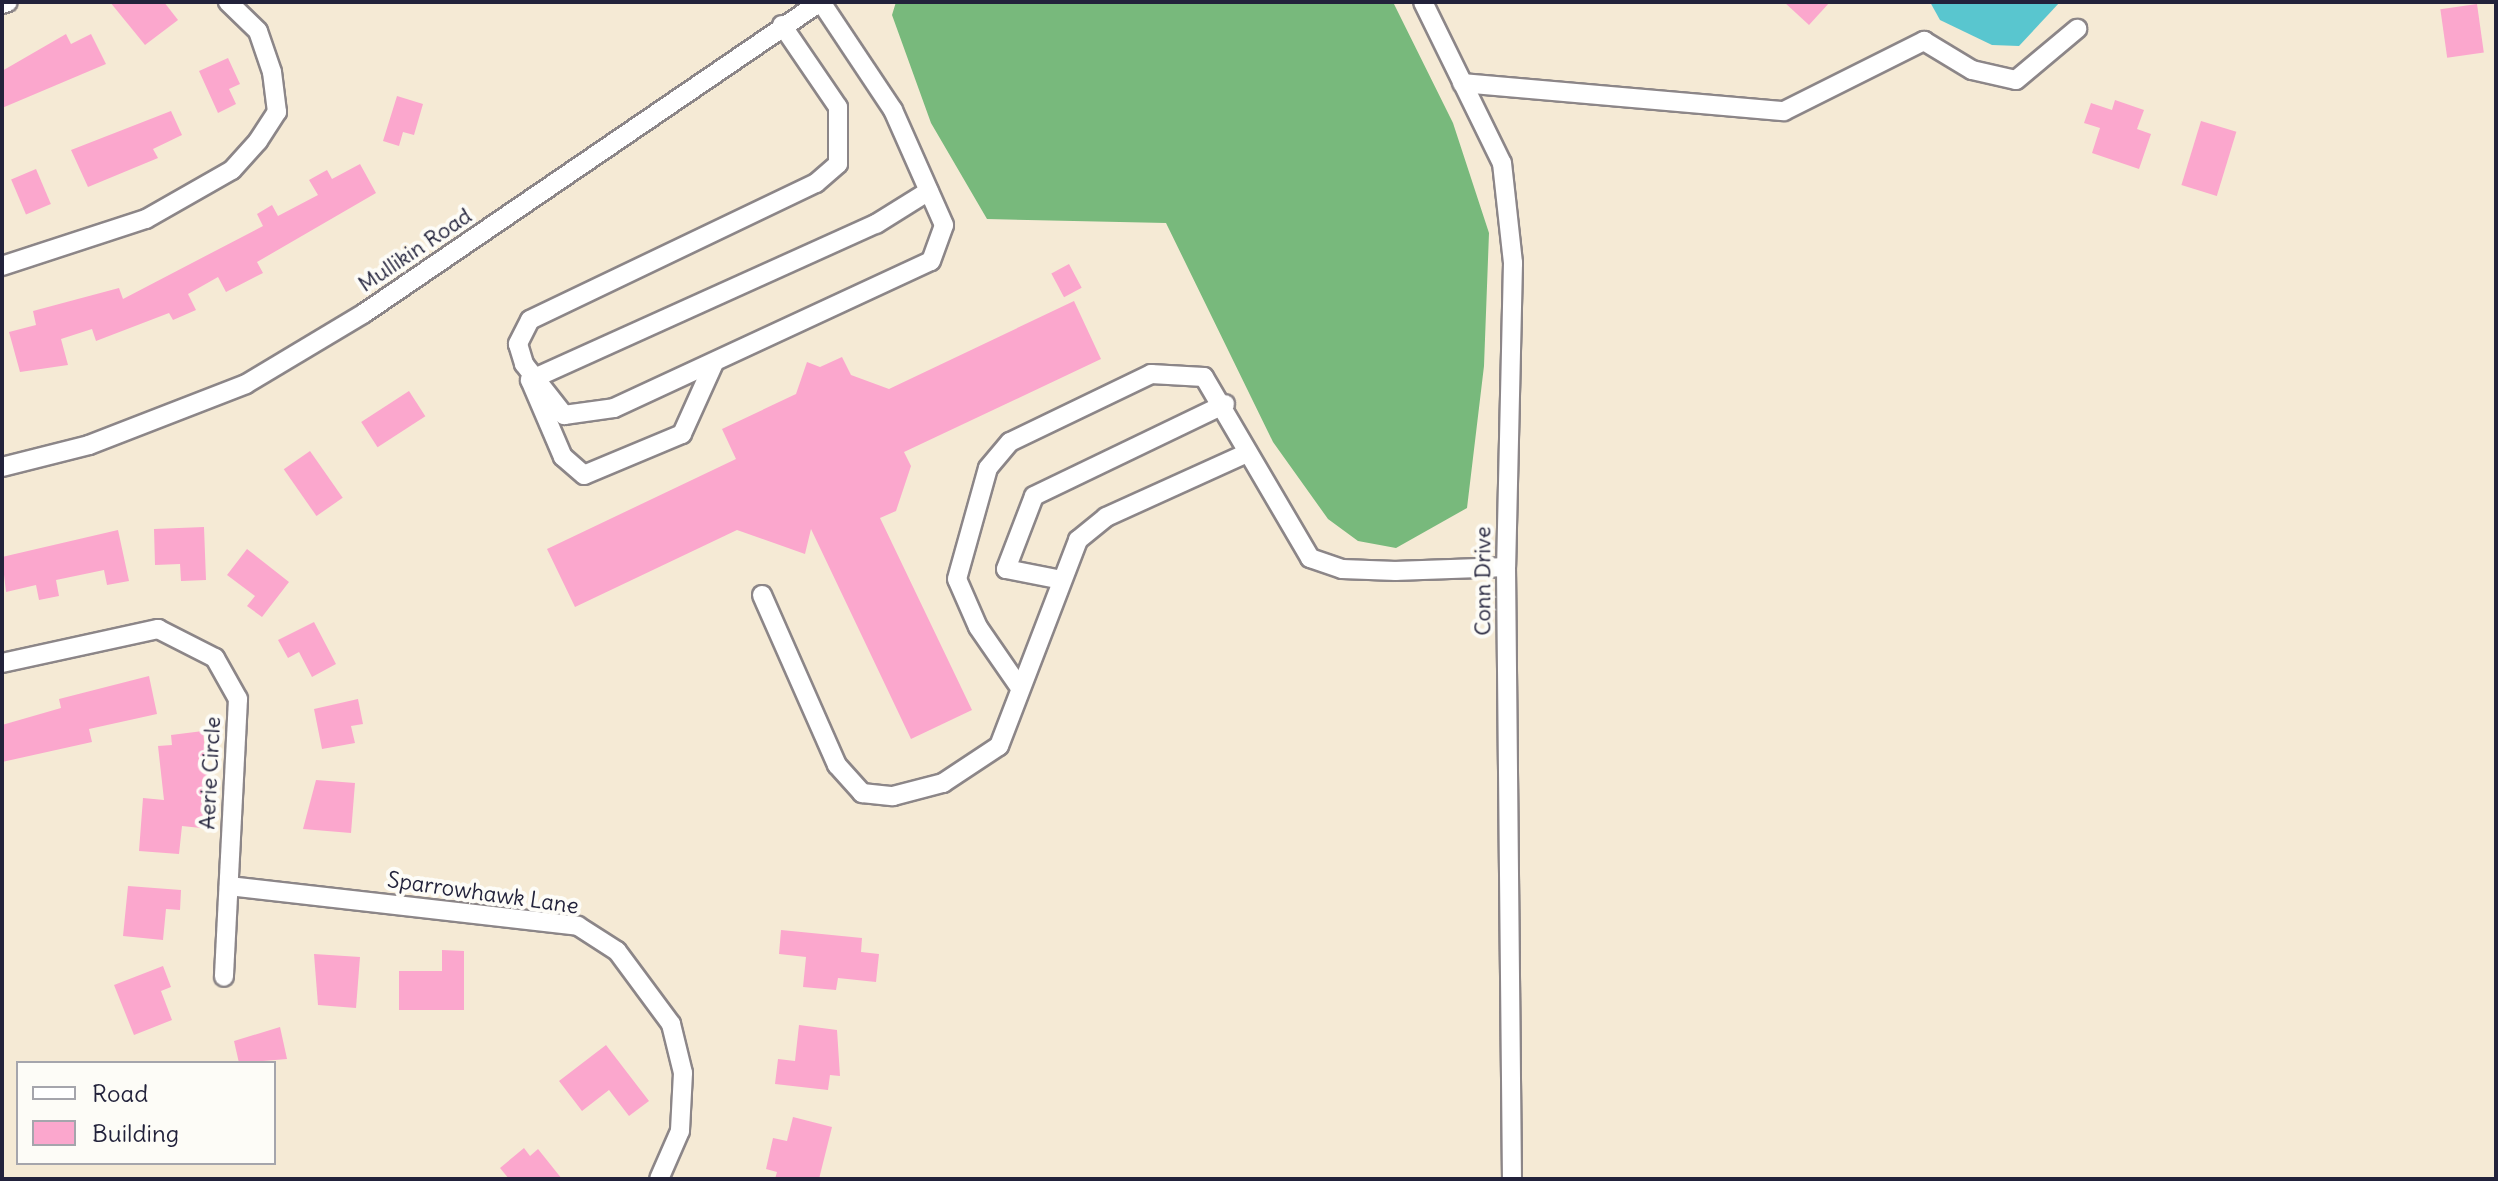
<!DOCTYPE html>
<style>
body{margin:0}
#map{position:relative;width:2498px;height:1181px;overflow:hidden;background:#f5ead5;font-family:Delius,sans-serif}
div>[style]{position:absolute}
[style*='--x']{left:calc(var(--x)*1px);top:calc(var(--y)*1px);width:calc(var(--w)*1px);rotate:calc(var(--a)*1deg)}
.forest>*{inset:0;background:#78b97c}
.water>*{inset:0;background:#59c6cf}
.building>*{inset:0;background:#fba7cd;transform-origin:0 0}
.roads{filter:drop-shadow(2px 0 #8c8688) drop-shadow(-2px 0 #8c8688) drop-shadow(0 2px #8c8688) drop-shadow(0 -2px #8c8688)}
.minor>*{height:18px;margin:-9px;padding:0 9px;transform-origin:9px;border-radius:9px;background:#fff}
span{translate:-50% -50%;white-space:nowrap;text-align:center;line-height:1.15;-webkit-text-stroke:8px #fdfcf7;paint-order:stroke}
.street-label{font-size:22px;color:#22223b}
.frame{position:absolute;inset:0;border:4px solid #22223b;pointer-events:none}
.legend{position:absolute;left:16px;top:1061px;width:260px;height:104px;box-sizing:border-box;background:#fdfcf7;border:2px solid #a5a5ac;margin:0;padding:10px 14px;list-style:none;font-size:24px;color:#22223b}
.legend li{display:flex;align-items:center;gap:16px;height:40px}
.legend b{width:40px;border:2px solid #a5a5ac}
</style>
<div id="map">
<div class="forest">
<i style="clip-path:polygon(896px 2px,1393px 2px,1453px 123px,1489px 233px,1484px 366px,1467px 508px,1396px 548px,1358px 541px,1328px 519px,1273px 442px,1166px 223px,987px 219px,931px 123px,892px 15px)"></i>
</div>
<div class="water">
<i style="clip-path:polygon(1930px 2px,2060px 2px,2019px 46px,1992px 45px,1940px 20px)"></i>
</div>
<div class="building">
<i style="clip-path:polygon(110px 2px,164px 2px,178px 20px,145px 45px)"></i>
<i style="clip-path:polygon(1784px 2px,1830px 2px,1809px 25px)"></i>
<i style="left:2477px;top:4px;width:49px;height:37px;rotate:82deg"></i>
<i style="clip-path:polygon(66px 34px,71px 44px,91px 34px,106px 64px,2px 108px,2px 71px)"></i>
<i style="clip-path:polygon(228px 58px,240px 84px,229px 89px,236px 104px,218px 113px,199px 71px)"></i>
<i style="clip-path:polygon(397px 96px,423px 104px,414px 135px,403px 132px,399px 146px,383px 141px)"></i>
<i style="clip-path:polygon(2115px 100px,2144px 110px,2137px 129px,2151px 134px,2139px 169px,2092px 153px,2100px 128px,2084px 123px,2091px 103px,2112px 110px)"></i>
<i style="clip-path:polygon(171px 111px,182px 135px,153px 149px,158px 158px,88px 187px,71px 150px)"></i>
<i style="left:2201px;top:121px;width:37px;height:67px;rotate:17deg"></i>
<i style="clip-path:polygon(360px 164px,376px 193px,257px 262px,263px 273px,226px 292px,218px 277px,188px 294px,196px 310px,173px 320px,169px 313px,96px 341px,92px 329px,61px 339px,68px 365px,20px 372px,9px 332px,36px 325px,33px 311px,119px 288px,123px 299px,263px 226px,257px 214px,272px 205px,278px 216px,318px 195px,309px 180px,327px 170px,332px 179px)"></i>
<i style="left:36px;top:169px;width:38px;height:27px;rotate:67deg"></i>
<i style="left:1069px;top:264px;width:27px;height:20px;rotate:62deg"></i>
<i style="clip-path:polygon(1074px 301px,1101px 359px,904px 452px,911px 466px,896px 511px,880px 518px,972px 710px,911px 739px,811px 529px,805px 554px,737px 530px,575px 607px,547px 549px,736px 459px,722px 429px,796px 394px,807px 362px,820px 367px,842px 357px,851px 375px,889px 389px)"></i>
<i style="left:409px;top:391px;width:30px;height:57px;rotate:57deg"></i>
<i style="left:310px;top:451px;width:57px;height:32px;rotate:55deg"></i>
<i style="clip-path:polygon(204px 527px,206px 580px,181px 581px,180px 564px,155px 565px,154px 529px)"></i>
<i style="clip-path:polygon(118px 530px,129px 581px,107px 585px,104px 570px,56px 580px,59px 596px,39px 600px,36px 585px,6px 592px,2px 557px)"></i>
<i style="clip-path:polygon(247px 549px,289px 582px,262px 617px,247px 606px,255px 596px,227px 575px)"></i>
<i style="clip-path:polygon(314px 622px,336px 664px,312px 677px,299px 652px,288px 658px,278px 640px)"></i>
<i style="clip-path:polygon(149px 676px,157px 714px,89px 729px,92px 742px,2px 762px,2px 725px,61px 708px,59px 699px)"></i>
<i style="clip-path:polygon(358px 699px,363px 724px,351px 726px,355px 743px,322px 749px,314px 709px)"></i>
<i style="clip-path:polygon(203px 731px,208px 782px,201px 828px,182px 826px,179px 854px,139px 851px,143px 798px,164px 800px,158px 746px,172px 745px,171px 735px)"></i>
<i style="clip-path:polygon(316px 780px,355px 783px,351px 833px,303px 829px)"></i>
<i style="clip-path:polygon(128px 886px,181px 890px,180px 910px,166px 909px,163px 940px,123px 936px)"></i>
<i style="clip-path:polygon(781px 930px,862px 938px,861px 952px,879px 954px,876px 982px,838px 978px,836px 990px,803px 987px,806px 957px,779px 954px)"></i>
<i style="clip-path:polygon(442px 950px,464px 951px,464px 1010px,399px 1010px,399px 971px,442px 971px)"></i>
<i style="clip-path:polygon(314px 954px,360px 957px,356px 1008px,318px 1005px)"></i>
<i style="clip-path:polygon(163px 966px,171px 987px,161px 991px,172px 1020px,134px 1035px,114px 985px)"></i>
<i style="clip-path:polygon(799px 1025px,837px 1030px,840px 1076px,830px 1075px,828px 1090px,775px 1084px,778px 1059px,795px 1061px)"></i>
<i style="clip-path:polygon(280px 1027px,287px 1059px,239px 1063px,234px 1041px)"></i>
<i style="clip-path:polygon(606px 1045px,649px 1101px,629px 1116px,609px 1090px,582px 1111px,559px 1081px)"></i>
<i style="clip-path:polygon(793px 1117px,832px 1127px,819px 1179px,775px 1179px,777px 1172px,766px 1169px,773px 1138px,787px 1141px)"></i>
<i style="clip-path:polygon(524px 1148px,530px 1156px,538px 1149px,562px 1179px,509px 1179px,500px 1168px)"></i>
</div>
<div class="roads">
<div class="minor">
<i style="--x:1423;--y:2;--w:179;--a:63.9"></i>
<i style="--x:1502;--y:163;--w:101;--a:83.7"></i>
<i style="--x:1513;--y:263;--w:304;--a:91.3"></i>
<i style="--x:1506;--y:567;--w:612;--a:89.44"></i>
<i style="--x:2;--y:4;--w:6;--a:-18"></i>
<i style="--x:782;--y:25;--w:99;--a:55.7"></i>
<i style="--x:838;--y:107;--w:57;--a:90"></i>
<i style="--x:838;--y:164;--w:29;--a:139"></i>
<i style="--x:816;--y:183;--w:317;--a:154.4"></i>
<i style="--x:530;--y:320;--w:27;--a:117"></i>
<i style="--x:518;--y:344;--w:21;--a:73"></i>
<i style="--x:524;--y:364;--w:65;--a:51.9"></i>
<i style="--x:564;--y:415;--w:50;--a:-8"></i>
<i style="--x:614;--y:408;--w:349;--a:-24.9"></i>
<i style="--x:931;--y:261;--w:38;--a:-70"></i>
<i style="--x:944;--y:225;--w:126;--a:-113.9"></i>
<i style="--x:893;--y:110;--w:130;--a:-123.7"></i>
<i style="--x:1462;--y:83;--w:323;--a:5"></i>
<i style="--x:1784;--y:111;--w:157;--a:-26.6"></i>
<i style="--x:1924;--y:41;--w:56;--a:31.1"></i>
<i style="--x:1972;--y:70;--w:45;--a:12.8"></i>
<i style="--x:2016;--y:80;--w:80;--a:-39.9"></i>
<i style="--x:2;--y:266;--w:151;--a:-18.1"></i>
<i style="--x:146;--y:219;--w:99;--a:-29.7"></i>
<i style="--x:232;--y:170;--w:39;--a:-48"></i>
<i style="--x:258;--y:141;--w:35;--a:-57"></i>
<i style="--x:277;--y:112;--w:40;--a:-97.1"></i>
<i style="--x:272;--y:72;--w:43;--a:-108.9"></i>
<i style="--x:258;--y:31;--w:42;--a:-136"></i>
<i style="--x:714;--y:363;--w:78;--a:114.3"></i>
<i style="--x:682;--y:434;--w:106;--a:157.3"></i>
<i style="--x:584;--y:475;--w:28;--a:-139"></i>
<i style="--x:563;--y:457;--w:84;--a:-113.2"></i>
<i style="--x:530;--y:380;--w:380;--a:-24.3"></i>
<i style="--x:876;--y:224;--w:62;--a:-31.9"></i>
<i style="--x:2;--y:467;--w:90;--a:-14.2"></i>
<i style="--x:89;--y:445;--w:168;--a:-21.2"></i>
<i style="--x:246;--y:384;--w:136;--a:-30.9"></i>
<i style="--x:363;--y:314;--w:553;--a:-34.32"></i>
<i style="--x:1062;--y:580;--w:57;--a:-168.9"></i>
<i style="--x:1006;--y:569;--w:78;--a:-69"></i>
<i style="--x:1034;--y:496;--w:212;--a:-25.7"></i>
<i style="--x:762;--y:595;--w:186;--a:66.2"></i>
<i style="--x:837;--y:765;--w:38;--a:48"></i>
<i style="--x:862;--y:793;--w:31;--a:6"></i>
<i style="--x:893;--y:796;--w:52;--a:-14.6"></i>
<i style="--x:943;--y:783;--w:67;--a:-33.5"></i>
<i style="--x:999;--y:746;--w:221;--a:-69"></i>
<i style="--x:1078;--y:540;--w:36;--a:-39"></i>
<i style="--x:1106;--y:517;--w:153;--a:-24.4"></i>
<i style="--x:2;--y:663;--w:160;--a:-12.3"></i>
<i style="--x:158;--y:629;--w:64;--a:27"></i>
<i style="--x:215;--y:658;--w:47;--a:60.7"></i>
<i style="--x:238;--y:699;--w:278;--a:92.9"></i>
<i style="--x:1018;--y:685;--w:70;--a:-124.6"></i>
<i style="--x:978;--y:627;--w:52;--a:-113.6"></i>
<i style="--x:957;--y:579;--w:115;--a:-74.4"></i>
<i style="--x:988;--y:468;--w:34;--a:-50"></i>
<i style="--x:1010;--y:442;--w:157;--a:-25.7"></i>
<i style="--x:1151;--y:374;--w:53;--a:3.2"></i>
<i style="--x:1204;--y:377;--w:210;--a:59.6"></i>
<i style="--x:1310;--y:558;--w:34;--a:19"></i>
<i style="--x:1342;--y:569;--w:54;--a:2.1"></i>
<i style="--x:1396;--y:571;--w:110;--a:-2.1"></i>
<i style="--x:229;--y:886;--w:351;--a:6.5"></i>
<i style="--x:578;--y:926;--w:46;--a:32.7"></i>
<i style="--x:617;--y:951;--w:91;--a:53.5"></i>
<i style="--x:671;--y:1024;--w:50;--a:76.2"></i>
<i style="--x:683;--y:1073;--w:58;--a:93"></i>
<i style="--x:680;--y:1131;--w:52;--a:113.6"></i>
</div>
</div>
<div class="street-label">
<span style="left:415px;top:250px;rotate:-34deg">Mullikin Road</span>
<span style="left:1483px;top:581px;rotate:-90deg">Conn Drive</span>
<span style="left:210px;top:773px;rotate:-87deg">Aerie Circle</span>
<span style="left:483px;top:893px;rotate:8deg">Sparrowhawk Lane</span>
</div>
<div class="frame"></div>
<ul class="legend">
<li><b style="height:10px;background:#fff"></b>Road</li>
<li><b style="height:22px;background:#fba7cd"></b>Building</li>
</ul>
</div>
